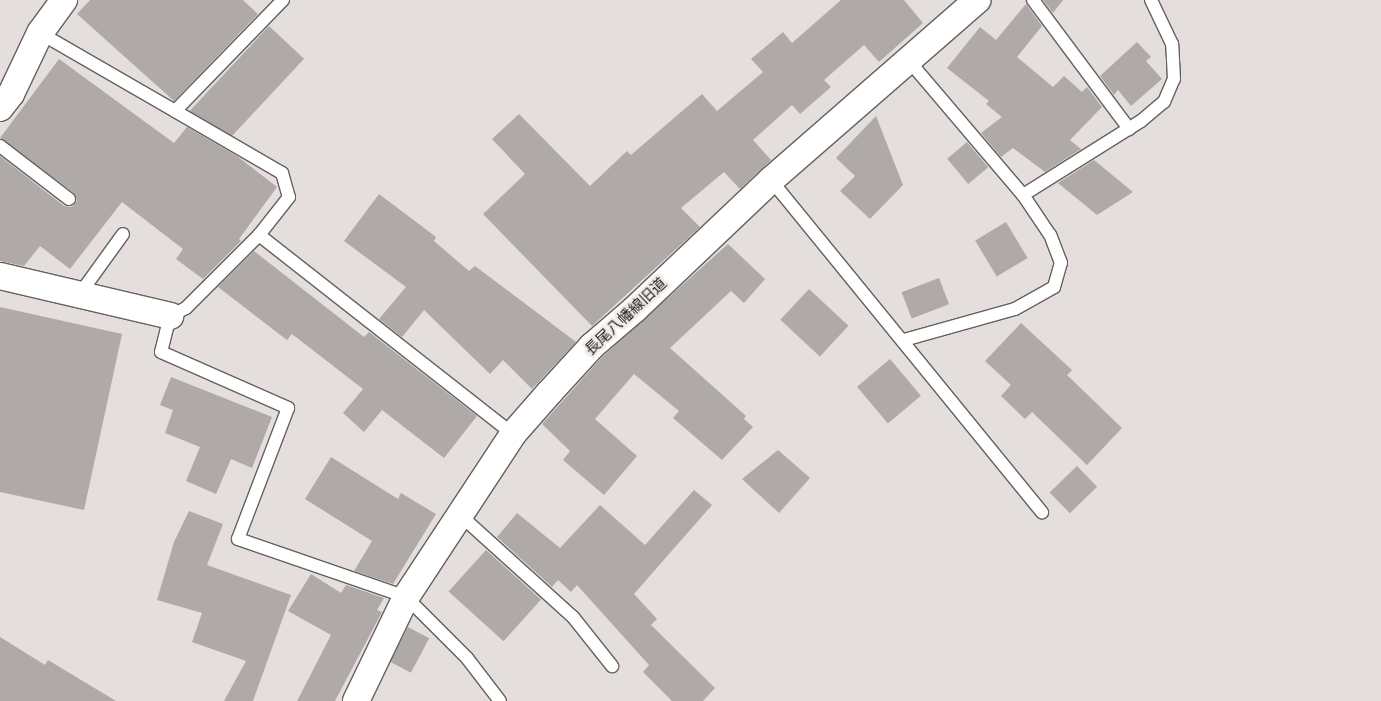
<!DOCTYPE html>
<meta charset="utf-8">
<style>
body{margin:0}
#map{position:relative;width:1381px;height:701px;overflow:hidden;background:#e4dedc;font-family:"DejaVu Sans","Noto Sans JP",sans-serif}
div>[style]{position:absolute}
[style*='--x']{left:calc(var(--x)*1px);top:calc(var(--y)*1px);width:calc(var(--w)*1px);rotate:calc(var(--a)*1deg)}
.building>*{inset:0;background:#afaaa7;transform-origin:0 0}
.roads{filter:drop-shadow(1px 0 #65615e) drop-shadow(-1px 0 #65615e) drop-shadow(0 1px #65615e) drop-shadow(0 -1px #65615e)}
.service>*{height:12px;margin:-6px;padding:0 6px;transform-origin:6px;border-radius:6px;background:#fff}
.minor>*{height:26px;margin:-13px;padding:0 13px;transform-origin:13px;border-radius:13px;background:#fff}
span{translate:-50% -50%;white-space:nowrap;text-align:center;line-height:1.15;-webkit-text-stroke:5px #f1ece9;paint-order:stroke}
.street-label{font-size:15px;color:#1f1d1c}
</style>
<div id="map">
<div class="building">
<i style="clip-path:polygon(90px 0,243px 0,258px 14px,174px 101px,77px 14px)"></i>
<i style="clip-path:polygon(841px 0,904px 0,923px 23px,879px 62px,864px 45px,824px 80px,831px 87px,800px 114px,792px 105px,753px 140px,771px 160px,740px 189px,724px 172px,681px 208px,700px 227px,592px 326px,483px 214px,525px 174px,492px 139px,519px 114px,590px 186px,627px 151px,631px 155px,702px 94px,717px 111px,763px 72px,751px 59px,783px 32px,792px 43px)"></i>
<i style="clip-path:polygon(1043px 0,1063px 0,1053px 13px)"></i>
<i style="clip-path:polygon(1026px 4px,1042px 26px,1017px 57px,1053px 87px,1064px 76px,1082px 92px,1087px 87px,1102px 107px,1070px 140px,1081px 149px,1045px 172px,1013px 148px,1001px 157px,981px 133px,1002px 117px,986px 104px,989px 101px,947px 68px,980px 27px,996px 40px)"></i>
<i style="left:269px;top:26px;width:48px;height:116px;rotate:43deg"></i>
<i style="clip-path:polygon(1137px 42px,1151px 57px,1146px 61px,1162px 79px,1131px 106px,1118px 90px,1114px 95px,1100px 76px)"></i>
<i style="clip-path:polygon(59px 59px,174px 143px,187px 127px,237px 156px,277px 187px,239px 239px,241px 241px,203px 279px,176px 259px,183px 249px,122px 202px,70px 269px,40px 246px,24px 266px,0 261px,0 156px,64px 206px,72px 207px,77px 201px,74px 193px,0 138px)"></i>
<i style="clip-path:polygon(876px 116px,903px 185px,870px 219px,840px 191px,855px 176px,836px 158px)"></i>
<i style="left:967px;top:142px;width:33px;height:26px;rotate:50deg"></i>
<i style="clip-path:polygon(1094px 160px,1133px 192px,1097px 215px,1058px 183px)"></i>
<i style="clip-path:polygon(379px 194px,436px 237px,434px 241px,469px 271px,475px 266px,576px 342px,532px 389px,503px 360px,490px 374px,424px 310px,402px 337px,379px 319px,406px 287px,344px 241px)"></i>
<i style="left:1006px;top:222px;width:42px;height:36px;rotate:59deg"></i>
<i style="clip-path:polygon(728px 244px,765px 279px,744px 303px,731px 291px,670px 348px,746px 416px,744px 419px,753px 427px,722px 460px,673px 418px,679px 411px,634px 374px,595px 419px,637px 456px,604px 495px,563px 460px,570px 451px,542px 424px,602px 357px)"></i>
<i style="clip-path:polygon(254px 251px,364px 337px,369px 332px,477px 416px,444px 458px,382px 410px,364px 432px,343px 413px,363px 389px,292px 334px,287px 340px,218px 287px)"></i>
<i style="left:939px;top:278px;width:28px;height:40px;rotate:69deg"></i>
<i style="left:809px;top:289px;width:54px;height:42px;rotate:43deg"></i>
<i style="clip-path:polygon(0 307px,122px 334px,84px 510px,0 492px)"></i>
<i style="clip-path:polygon(1021px 323px,1072px 370px,1067px 375px,1122px 428px,1087px 465px,1032px 412px,1025px 419px,1001px 396px,1011px 385px,985px 361px)"></i>
<i style="left:890px;top:359px;width:48px;height:43px;rotate:50deg"></i>
<i style="clip-path:polygon(171px 377px,272px 417px,252px 468px,231px 459px,216px 494px,186px 481px,200px 447px,165px 433px,173px 410px,160px 405px)"></i>
<i style="clip-path:polygon(778px 450px,810px 478px,779px 513px,742px 479px)"></i>
<i style="clip-path:polygon(331px 457px,398px 499px,401px 493px,436px 514px,393px 584px,354px 571px,372px 541px,305px 499px)"></i>
<i style="left:1077px;top:466px;width:29px;height:38px;rotate:46deg"></i>
<i style="clip-path:polygon(694px 490px,712px 505px,634px 594px,657px 619px,651px 625px,715px 688px,703px 701px,672px 701px,643px 672px,649px 665px,577px 585px,571px 592px,558px 580px,552px 587px,497px 537px,517px 513px,560px 548px,600px 505px,645px 545px)"></i>
<i style="clip-path:polygon(189px 511px,223px 524px,207px 565px,291px 595px,253px 701px,224px 701px,246px 661px,192px 642px,202px 613px,157px 600px,174px 542px)"></i>
<i style="left:486px;top:550px;width:74px;height:56px;rotate:42deg"></i>
<i style="clip-path:polygon(311px 574px,341px 593px,346px 585px,384px 598px,377px 610px,382px 612px,335px 701px,297px 701px,331px 635px,288px 611px)"></i>
<i style="left:408px;top:627px;width:24px;height:39px;rotate:28deg"></i>
<i style="clip-path:polygon(0 637px,45px 665px,48px 660px,116px 701px,0 701px)"></i>
</div>
<div class="roads">
<div class="service">
<i style="--x:1033;--y:0;--w:161;--a:53.3"></i>
<i style="--x:40;--y:33;--w:156;--a:30"></i>
<i style="--x:175;--y:111;--w:155;--a:-45.8"></i>
<i style="--x:175;--y:111;--w:124;--a:30.1"></i>
<i style="--x:282;--y:173;--w:25;--a:74"></i>
<i style="--x:289;--y:197;--w:48;--a:128.3"></i>
<i style="--x:259;--y:235;--w:103;--a:135"></i>
<i style="--x:186;--y:308;--w:18;--a:153"></i>
<i style="--x:170;--y:316;--w:37;--a:104"></i>
<i style="--x:161;--y:352;--w:139;--a:23.8"></i>
<i style="--x:288;--y:408;--w:140;--a:110.9"></i>
<i style="--x:238;--y:539;--w:178;--a:19"></i>
<i style="--x:406;--y:597;--w:86;--a:45"></i>
<i style="--x:467;--y:658;--w:54;--a:52.5"></i>
<i style="--x:0;--y:146;--w:87;--a:37.5"></i>
<i style="--x:771;--y:180;--w:429;--a:50.8"></i>
<i style="--x:1023;--y:195;--w:139;--a:-32.1"></i>
<i style="--x:1141;--y:121;--w:30;--a:-40"></i>
<i style="--x:1164;--y:102;--w:25;--a:-67"></i>
<i style="--x:1174;--y:79;--w:35;--a:-93"></i>
<i style="--x:1172;--y:44;--w:49;--a:-115.5"></i>
<i style="--x:259;--y:235;--w:323;--a:38.1"></i>
<i style="--x:79;--y:295;--w:75;--a:-54.2"></i>
<i style="--x:904;--y:340;--w:115;--a:-15.6"></i>
<i style="--x:1015;--y:309;--w:45;--a:-29.4"></i>
<i style="--x:1054;--y:287;--w:25;--a:-74"></i>
<i style="--x:1061;--y:263;--w:30;--a:-111"></i>
<i style="--x:1050;--y:235;--w:48;--a:-124"></i>
<i style="--x:1023;--y:195;--w:177;--a:-130.4"></i>
<i style="--x:460;--y:515;--w:152;--a:42.1"></i>
<i style="--x:573;--y:617;--w:63;--a:51.5"></i>
</div>
<div class="minor">
<i style="--x:0;--y:108;--w:18;--a:-52"></i>
<i style="--x:11;--y:94;--w:68;--a:-64.6"></i>
<i style="--x:40;--y:33;--w:41;--a:-54"></i>
<i style="--x:0;--y:276;--w:175;--a:13.2"></i>
<i style="--x:356;--y:701;--w:115;--a:-64.3"></i>
<i style="--x:406;--y:597;--w:195;--a:-56.7"></i>
<i style="--x:513;--y:434;--w:55;--a:-48.7"></i>
<i style="--x:549;--y:393;--w:64;--a:-47.5"></i>
<i style="--x:592;--y:346;--w:57;--a:-40.7"></i>
<i style="--x:635;--y:309;--w:187;--a:-43.5"></i>
<i style="--x:771;--y:180;--w:274;--a:-41.1"></i>
</div>
</div>
<div class="street-label">
<span style="left:626px;top:317px;rotate:-43deg">長尾八幡線旧道</span>
</div>
</div>
